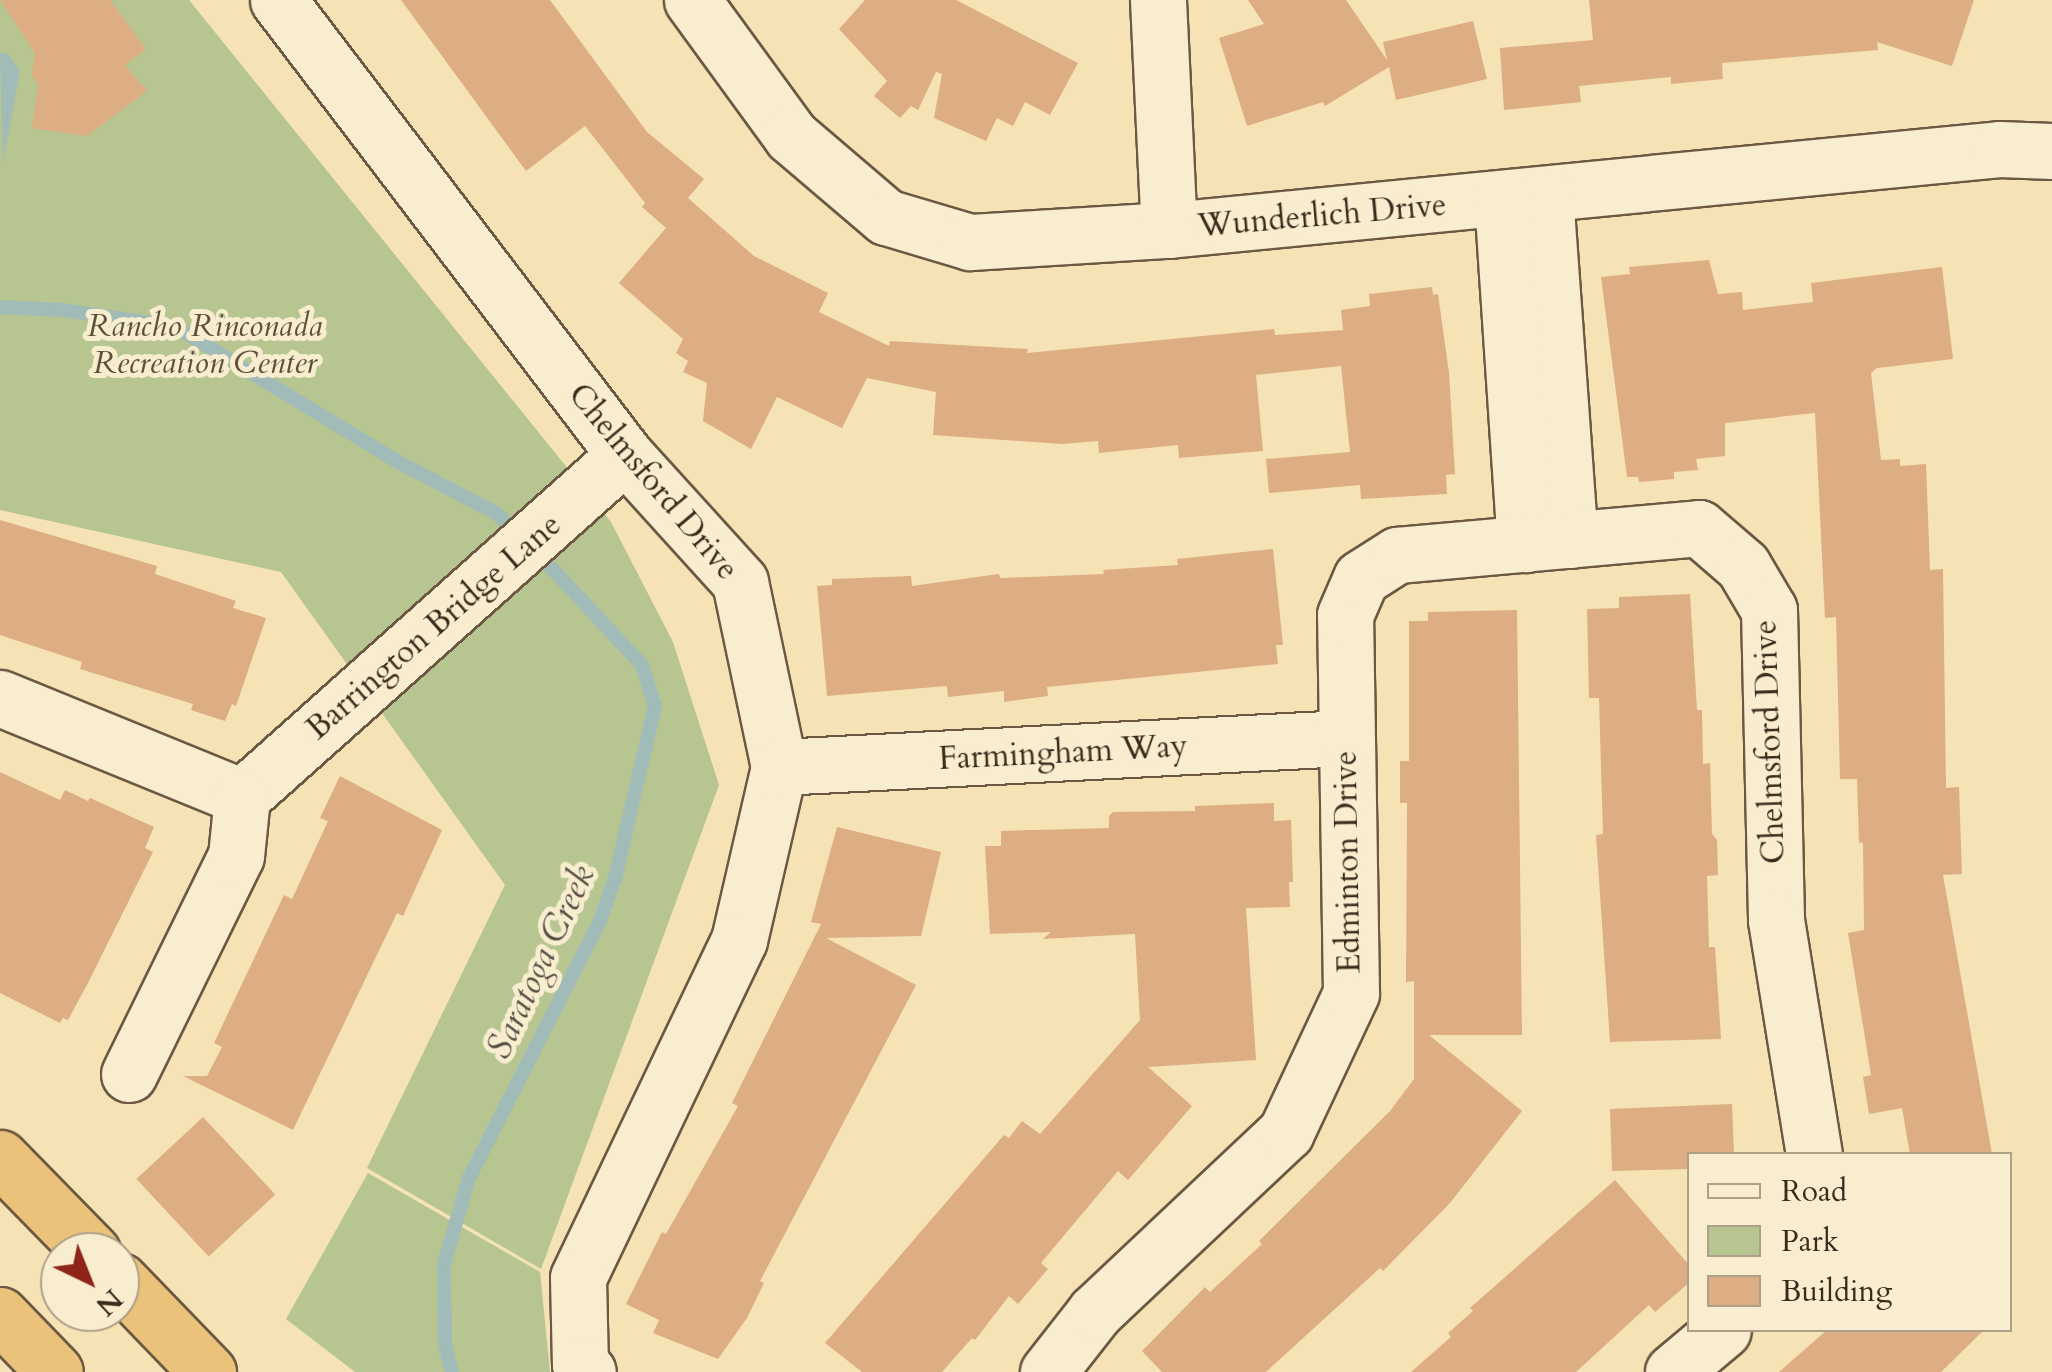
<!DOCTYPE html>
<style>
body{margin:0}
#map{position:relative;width:2052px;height:1372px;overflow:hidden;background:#f5e3b5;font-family:Cardo,serif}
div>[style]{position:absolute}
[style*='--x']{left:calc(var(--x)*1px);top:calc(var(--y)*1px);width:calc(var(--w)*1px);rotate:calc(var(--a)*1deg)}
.green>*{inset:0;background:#b7c591}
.water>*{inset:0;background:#a1bbb9}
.stream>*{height:14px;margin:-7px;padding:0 7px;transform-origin:7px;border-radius:7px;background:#a1bbb9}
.building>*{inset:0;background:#ddad83;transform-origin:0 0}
.roads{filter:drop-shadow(2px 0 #6c5843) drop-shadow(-2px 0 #6c5843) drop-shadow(0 2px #6c5843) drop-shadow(0 -2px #6c5843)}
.minor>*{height:55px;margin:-27.5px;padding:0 27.5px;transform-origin:27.5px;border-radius:27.5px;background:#f8edcf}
.highway>*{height:55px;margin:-27.5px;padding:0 27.5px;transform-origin:27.5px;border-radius:27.5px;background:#eac27a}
span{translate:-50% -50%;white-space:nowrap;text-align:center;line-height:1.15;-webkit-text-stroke:10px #f8edcf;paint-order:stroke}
.street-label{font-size:32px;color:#3e2a1d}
.park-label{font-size:32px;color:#5c513a;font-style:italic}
.water-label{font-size:35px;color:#574e44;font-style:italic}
.legend{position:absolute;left:1687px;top:1152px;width:325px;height:180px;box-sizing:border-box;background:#f8edcf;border:2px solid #ae9f88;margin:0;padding:12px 18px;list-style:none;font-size:30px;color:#3e2a1d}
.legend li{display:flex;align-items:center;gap:20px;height:50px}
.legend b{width:50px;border:2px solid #ae9f88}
.north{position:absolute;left:40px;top:1232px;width:100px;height:100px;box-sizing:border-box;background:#f8edcf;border:2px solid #ae9f88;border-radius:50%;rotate:137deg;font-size:28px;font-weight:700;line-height:40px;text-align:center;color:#3e2a1d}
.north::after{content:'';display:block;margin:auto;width:35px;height:45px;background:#8f2418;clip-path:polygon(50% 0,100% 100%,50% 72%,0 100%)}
</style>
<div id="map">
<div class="green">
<i style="clip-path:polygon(0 0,189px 0,611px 522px,673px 642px,719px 785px,541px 1269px,367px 1168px,505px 885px,281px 572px,0 510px)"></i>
<i style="clip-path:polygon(368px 1173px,540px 1272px,550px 1372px,355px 1372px,286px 1319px)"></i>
</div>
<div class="water">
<i style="clip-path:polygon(0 53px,9px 55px,20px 71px,3px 161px)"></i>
</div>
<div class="stream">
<i style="--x:0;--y:307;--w:62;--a:2.8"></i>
<i style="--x:62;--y:310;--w:115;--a:8.5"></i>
<i style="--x:176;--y:327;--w:258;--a:31.3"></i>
<i style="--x:396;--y:461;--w:113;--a:27.5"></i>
<i style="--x:496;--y:513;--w:32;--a:44"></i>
<i style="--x:452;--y:1372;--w:28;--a:-105"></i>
<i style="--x:445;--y:1345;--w:81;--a:-90.7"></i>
<i style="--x:444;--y:1264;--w:90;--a:-73.8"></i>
<i style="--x:469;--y:1178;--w:286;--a:-63"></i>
<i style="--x:599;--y:923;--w:48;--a:-70.4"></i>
<i style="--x:615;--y:878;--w:177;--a:-76.9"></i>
<i style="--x:655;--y:706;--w:43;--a:-107.6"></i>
<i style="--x:642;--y:665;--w:158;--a:-133"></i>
</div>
<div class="building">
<i style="clip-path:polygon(0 0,110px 0,146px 49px,125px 65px,147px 91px,87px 136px,32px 128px,38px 85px,32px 75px,35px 53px)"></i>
<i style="clip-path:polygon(401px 0,550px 0,647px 132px,704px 179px,688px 198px,754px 256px,828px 293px,819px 312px,889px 346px,890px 341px,1028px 349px,1027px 353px,1274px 329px,1275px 335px,1343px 330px,1341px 310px,1370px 306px,1369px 294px,1432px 287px,1433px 295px,1438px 294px,1449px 373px,1455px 474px,1446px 475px,1447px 494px,1361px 499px,1360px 485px,1269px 493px,1266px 459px,1350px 452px,1341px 366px,1256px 375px,1263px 451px,1179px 458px,1178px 445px,1099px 453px,1098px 441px,1062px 444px,933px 435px,936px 392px,867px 378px,842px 428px,777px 397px,751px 449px,703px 421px,707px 383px,683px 372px,688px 361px,676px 353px,683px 339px,619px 283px,666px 228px,642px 207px,645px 203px,585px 126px,526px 171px)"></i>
<i style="clip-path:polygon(865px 0,956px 0,1078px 63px,1050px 115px,1025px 102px,1013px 126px,997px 118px,986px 141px,934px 118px,942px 74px,936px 72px,918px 110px,911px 106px,900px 118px,874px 96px,887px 81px,839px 29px)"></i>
<i style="clip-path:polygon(1248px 0,1346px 0,1387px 60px,1383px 42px,1473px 21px,1487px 79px,1396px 100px,1389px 67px,1325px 106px,1323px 102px,1247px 126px,1219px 38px,1264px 24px)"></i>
<i style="clip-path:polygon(1589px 0,1974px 0,1952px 66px,1877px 42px,1878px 50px,1722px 63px,1723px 79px,1671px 84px,1671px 77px,1579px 86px,1581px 102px,1504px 110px,1500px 48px,1593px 40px)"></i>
<i style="clip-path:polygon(1709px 260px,1718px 294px,1742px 292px,1743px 310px,1813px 302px,1811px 283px,1942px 267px,1953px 359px,1877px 368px,1871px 373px,1881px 460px,1900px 459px,1900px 466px,1926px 464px,1930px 570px,1943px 569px,1946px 788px,1959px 787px,1962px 874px,1943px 875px,1992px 1154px,1910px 1154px,1902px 1108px,1869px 1114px,1863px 1077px,1871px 1075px,1848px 933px,1864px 930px,1863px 842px,1859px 843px,1857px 779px,1840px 779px,1836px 617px,1825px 618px,1815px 413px,1725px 423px,1725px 456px,1696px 459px,1698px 470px,1674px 472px,1674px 479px,1639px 482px,1638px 477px,1627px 477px,1601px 277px,1630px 274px,1629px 267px)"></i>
<i style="clip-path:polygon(0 520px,157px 566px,155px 574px,236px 601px,233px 608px,266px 618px,236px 706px,232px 704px,225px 721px,191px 710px,193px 704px,80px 669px,82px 662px,0 635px)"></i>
<i style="clip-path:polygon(1273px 549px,1283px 645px,1276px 645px,1278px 664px,1047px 687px,1048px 696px,1004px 702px,1004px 691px,948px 697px,947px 686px,827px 696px,817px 586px,832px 585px,832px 579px,911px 576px,912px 586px,999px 574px,1000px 578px,1104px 574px,1103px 570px,1178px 565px,1177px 559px)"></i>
<i style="clip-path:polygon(1690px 594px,1697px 710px,1702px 710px,1703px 764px,1710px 763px,1712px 834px,1717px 840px,1718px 875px,1707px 876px,1709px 947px,1715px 947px,1721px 1039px,1610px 1042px,1596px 835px,1603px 834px,1599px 698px,1589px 698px,1587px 609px,1619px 608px,1619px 597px)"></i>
<i style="clip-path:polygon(1517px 610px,1522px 1035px,1429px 1035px,1522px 1111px,1450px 1203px,1383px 1271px,1380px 1268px,1266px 1372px,1162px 1372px,1142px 1351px,1205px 1287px,1210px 1292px,1262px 1244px,1259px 1241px,1390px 1111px,1414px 1079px,1414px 981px,1406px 982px,1407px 803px,1400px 803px,1400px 761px,1409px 761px,1409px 621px,1428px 621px,1428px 612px)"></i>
<i style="clip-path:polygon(0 772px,60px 800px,65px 790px,88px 801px,90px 798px,154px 827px,145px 848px,153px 852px,89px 981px,68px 1020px,63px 1018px,60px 1023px,0 993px)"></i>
<i style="clip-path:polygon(340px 776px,442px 830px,403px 916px,397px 913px,293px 1130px,183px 1076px,207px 1076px,222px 1047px,214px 1043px,284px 895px,292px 899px,328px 821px,320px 818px)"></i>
<i style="clip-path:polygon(1274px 803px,1274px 821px,1291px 820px,1293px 882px,1289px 882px,1290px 907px,1246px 908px,1256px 1060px,1148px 1067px,1192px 1106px,1128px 1180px,1118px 1171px,1041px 1263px,1048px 1269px,1018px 1304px,1009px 1296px,975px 1340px,972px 1338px,942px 1372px,862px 1372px,825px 1343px,1004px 1135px,1009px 1138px,1022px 1121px,1040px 1134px,1140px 1020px,1135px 934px,1043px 939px,1051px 932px,990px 934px,985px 846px,1001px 846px,1001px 831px,1109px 828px,1109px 816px,1113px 812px,1195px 811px,1195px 806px)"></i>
<i style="clip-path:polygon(837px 827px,941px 852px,921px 936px,826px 938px,916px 985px,760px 1281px,764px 1283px,747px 1318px,718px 1359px,653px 1333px,659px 1320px,626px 1304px,662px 1232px,666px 1234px,738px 1106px,732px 1103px,821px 924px,811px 922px)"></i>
<i style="clip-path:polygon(1732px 1104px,1734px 1154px,1690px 1154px,1690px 1169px,1612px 1171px,1610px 1109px)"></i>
<i style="left:203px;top:1117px;width:106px;height:91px;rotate:47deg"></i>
<i style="clip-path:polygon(1615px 1180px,1690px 1266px,1690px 1282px,1655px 1312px,1649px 1305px,1576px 1372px,1411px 1372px,1451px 1337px,1448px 1333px,1473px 1311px,1470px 1308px)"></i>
<i style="clip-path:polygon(1827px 1330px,1984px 1330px,1941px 1372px,1779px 1372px)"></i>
</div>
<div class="roads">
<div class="minor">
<i style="--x:278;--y:0;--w:572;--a:52.67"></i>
<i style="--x:625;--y:455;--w:171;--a:47.8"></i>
<i style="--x:740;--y:582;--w:189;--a:78.1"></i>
<i style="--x:779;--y:767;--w:178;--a:103"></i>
<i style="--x:739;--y:940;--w:374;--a:115.5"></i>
<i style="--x:578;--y:1278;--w:86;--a:88.7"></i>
<i style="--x:580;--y:1364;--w:11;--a:45"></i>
<i style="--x:692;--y:0;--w:168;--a:53.9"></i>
<i style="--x:791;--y:136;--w:125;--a:40.5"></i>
<i style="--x:886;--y:217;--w:88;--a:16.6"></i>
<i style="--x:970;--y:242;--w:199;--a:-3.5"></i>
<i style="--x:1169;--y:230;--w:834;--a:-5.57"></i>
<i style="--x:1999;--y:149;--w:53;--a:2.2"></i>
<i style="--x:1158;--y:0;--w:230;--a:87.3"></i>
<i style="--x:1545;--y:195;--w:346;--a:85.9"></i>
<i style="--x:1502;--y:199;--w:346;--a:86.2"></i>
<i style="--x:0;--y:698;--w:261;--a:22.2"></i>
<i style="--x:779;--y:767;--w:568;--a:-2.93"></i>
<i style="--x:242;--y:797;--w:513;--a:-41.76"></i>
<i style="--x:129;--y:1074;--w:243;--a:-63.9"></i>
<i style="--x:236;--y:856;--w:59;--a:-84.2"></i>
<i style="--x:1048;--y:1372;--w:76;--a:-51.9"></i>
<i style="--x:1095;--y:1312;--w:262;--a:-43.3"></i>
<i style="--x:1286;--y:1132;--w:153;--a:-64.9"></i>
<i style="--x:1351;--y:993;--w:378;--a:-90.9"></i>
<i style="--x:1345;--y:615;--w:40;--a:-66.6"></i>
<i style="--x:1361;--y:578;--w:43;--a:-32.6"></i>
<i style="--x:1397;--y:555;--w:303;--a:-5.1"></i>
<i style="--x:1699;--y:528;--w:58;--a:40.8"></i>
<i style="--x:1743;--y:566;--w:51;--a:59.4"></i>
<i style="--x:1769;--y:610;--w:310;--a:88.7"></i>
<i style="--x:1776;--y:920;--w:237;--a:80.8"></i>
<i style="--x:1673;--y:1372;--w:65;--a:-40"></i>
</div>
<div class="highway">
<i style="--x:0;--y:1158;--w:132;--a:45.6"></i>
<i style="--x:120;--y:1281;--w:127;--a:46"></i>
<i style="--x:0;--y:1315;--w:79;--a:46"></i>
</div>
</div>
<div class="street-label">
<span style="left:1322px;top:216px;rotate:-5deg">Wunderlich Drive</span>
<span style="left:653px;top:482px;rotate:50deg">Chelmsford Drive</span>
<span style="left:434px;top:627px;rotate:-41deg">Barrington Bridge Lane</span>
<span style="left:1770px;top:742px;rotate:-92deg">Chelmsford Drive</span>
<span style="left:1063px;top:753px;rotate:-3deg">Farmingham Way</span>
<span style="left:1348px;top:862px;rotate:-91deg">Edminton Drive</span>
</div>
<div class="park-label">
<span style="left:205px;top:345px">Rancho Rinconada<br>Recreation Center</span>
</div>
<div class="water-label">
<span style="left:541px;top:962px;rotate:-65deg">Saratoga Creek</span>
</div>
<ul class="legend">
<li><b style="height:12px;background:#f8edcf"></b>Road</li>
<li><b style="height:28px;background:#b7c591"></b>Park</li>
<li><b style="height:28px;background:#ddad83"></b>Building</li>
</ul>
<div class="north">N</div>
</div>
